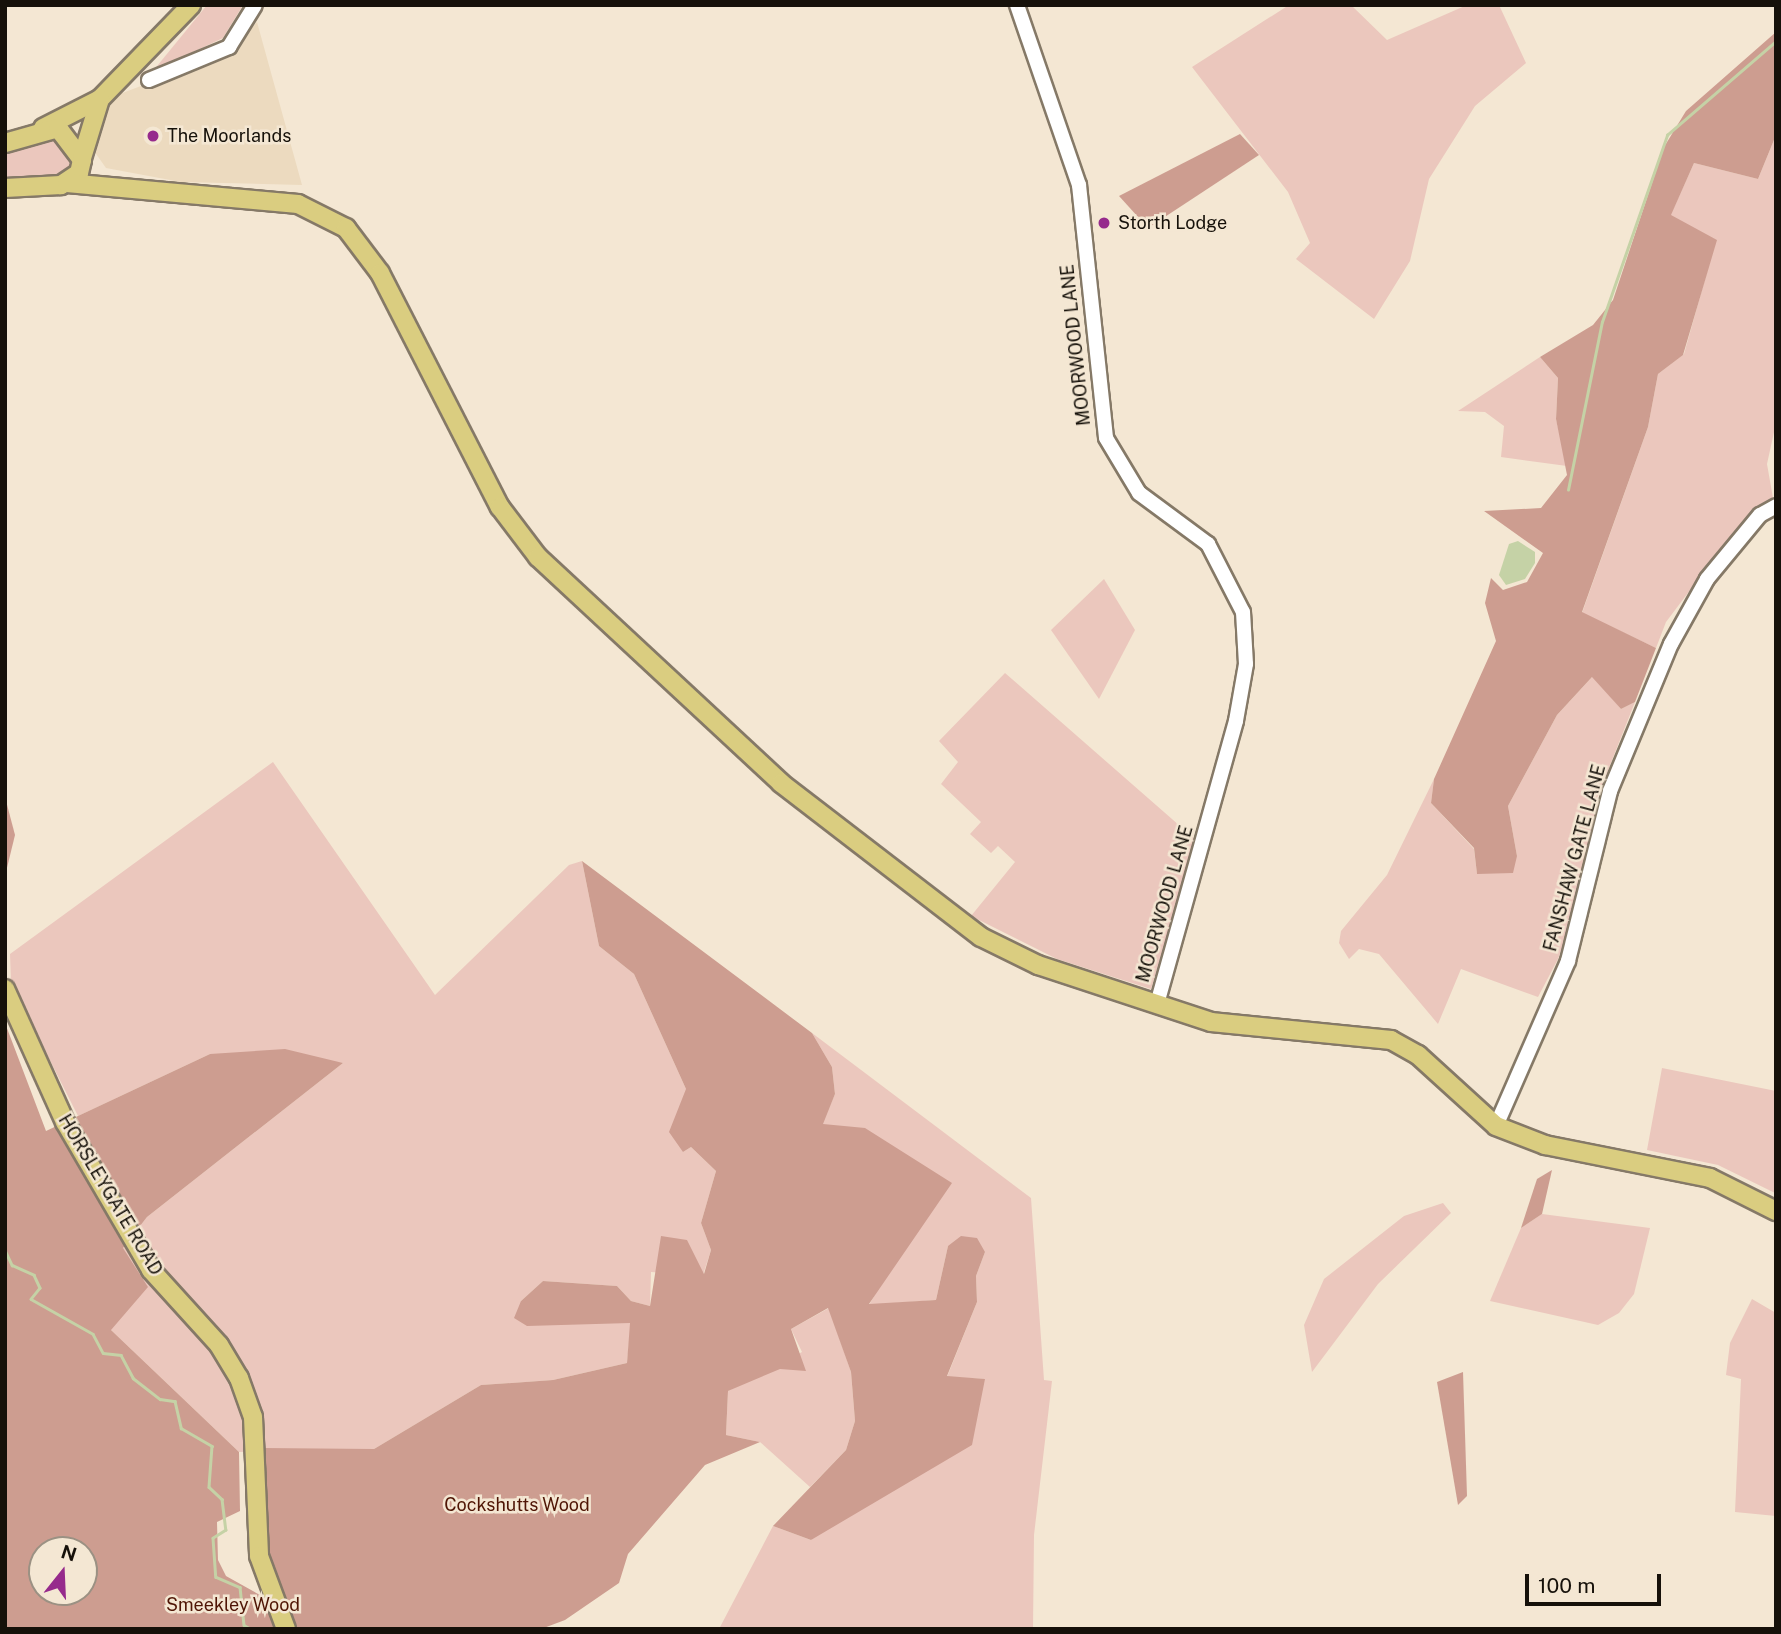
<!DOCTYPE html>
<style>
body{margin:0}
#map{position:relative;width:1781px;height:1634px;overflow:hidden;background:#f4e7d3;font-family:"Public Sans",sans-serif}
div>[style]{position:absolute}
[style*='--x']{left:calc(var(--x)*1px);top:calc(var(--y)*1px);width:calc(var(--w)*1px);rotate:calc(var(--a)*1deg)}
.built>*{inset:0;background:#ecdabf}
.green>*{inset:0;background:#ebc7bd}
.forest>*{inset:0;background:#cd9d90}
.water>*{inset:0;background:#c5d2a6}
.stream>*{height:2.5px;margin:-1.25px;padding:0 1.25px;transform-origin:1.25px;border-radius:1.25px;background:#c5d2a6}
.roads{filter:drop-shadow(2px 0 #857967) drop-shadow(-2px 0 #857967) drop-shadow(0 2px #857967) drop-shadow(0 -2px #857967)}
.minor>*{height:14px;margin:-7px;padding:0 7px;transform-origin:7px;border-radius:7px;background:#fff}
.major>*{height:18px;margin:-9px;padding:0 9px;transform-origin:9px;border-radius:9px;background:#dacd80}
.dots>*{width:19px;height:19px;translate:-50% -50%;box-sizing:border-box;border:4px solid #f4e7d3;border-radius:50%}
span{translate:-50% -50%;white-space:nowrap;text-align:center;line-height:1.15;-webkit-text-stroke:5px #f4e7d3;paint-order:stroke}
.poi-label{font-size:18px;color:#16110a}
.left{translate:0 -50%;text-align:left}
.street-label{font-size:18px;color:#16110a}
.park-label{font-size:18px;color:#4f1505}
.frame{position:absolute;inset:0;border:7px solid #16110a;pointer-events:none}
.north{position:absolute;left:28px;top:1536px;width:70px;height:70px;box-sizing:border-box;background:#f4e7d3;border:2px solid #9b9183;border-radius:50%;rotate:18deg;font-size:19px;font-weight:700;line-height:28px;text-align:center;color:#16110a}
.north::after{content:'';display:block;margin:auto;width:24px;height:32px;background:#962a8c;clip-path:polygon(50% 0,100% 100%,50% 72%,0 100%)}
.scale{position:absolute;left:1525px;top:1574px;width:136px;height:32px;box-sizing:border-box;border:4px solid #16110a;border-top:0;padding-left:9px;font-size:21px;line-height:24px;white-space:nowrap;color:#16110a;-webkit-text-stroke:5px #f4e7d3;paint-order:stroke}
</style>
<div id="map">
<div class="built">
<i style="clip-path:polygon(257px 22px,302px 185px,181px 182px,106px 168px,94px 151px,112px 97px,230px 52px)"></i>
</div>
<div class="green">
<i style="clip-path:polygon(207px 5px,243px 5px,223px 38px,153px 71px)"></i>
<i style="clip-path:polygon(1289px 5px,1351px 5px,1387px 40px,1467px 5px,1499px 5px,1526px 63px,1475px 106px,1429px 179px,1410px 261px,1374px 319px,1296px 259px,1310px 243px,1288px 192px,1192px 67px)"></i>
<i style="clip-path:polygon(1776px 135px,1776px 423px,1767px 464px,1773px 498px,1715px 557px,1666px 622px,1656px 648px,1582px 613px,1648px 427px,1658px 374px,1684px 354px,1716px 240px,1670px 216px,1694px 163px,1758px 179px)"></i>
<i style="clip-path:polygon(44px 138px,59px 138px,74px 158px,66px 174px,5px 181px,5px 152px)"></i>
<i style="clip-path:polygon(1540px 357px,1558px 378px,1556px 419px,1567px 466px,1501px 457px,1504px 426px,1485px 412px,1458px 411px)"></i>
<i style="clip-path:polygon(1104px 579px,1135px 630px,1099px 699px,1051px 630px)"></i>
<i style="clip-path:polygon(1005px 673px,1196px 840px,1151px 989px,1057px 959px,971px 916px,1015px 862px,998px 846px,991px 853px,970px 834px,981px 822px,941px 784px,958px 762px,939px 741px)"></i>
<i style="clip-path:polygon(1593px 676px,1621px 709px,1635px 702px,1597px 798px,1587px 878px,1558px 959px,1538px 997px,1461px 969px,1438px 1024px,1379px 954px,1359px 949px,1349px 959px,1339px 943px,1341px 931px,1387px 875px,1434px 779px,1431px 803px,1474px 849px,1477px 874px,1517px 856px,1508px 806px,1557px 715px)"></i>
<i style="clip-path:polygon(273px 762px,435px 995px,569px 865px,582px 861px,599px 946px,634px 974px,686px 1089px,683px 1152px,691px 1147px,716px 1171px,701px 1223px,711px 1250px,703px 1275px,651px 1272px,650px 1306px,631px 1301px,617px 1286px,543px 1281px,521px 1301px,631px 1323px,627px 1363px,553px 1380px,481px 1385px,374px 1449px,239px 1452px,111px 1330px,123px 1248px,147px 1217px,343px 1063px,210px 1054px,78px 1116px,11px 983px,10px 954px)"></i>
<i style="clip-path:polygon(812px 1033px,1031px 1198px,1044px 1380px,1052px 1381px,1034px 1535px,1033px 1629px,719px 1629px,773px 1526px,811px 1540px,984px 1379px,947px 1377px,977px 1302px,976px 1276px,985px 1252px,948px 1246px,936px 1300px,869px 1305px,894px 1262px,822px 1124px,835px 1094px,832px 1067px)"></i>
<i style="clip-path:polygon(1662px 1068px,1776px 1091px,1775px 1193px,1718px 1165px,1647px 1150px)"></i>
<i style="clip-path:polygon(1443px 1203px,1451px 1213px,1378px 1284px,1312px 1372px,1304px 1325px,1324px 1279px,1404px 1216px)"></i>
<i style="clip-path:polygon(1542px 1214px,1650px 1228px,1634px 1294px,1619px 1313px,1598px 1325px,1490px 1301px,1521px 1228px)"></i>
<i style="clip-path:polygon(1752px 1299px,1776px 1313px,1776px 1516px,1735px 1512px,1741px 1379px,1726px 1375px,1730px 1343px)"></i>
<i style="clip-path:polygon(829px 1308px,851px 1372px,855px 1421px,846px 1450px,810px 1487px,760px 1442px,726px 1435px,728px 1391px,802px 1352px,791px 1329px)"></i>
</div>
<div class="forest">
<i style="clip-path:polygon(1776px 32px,1776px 135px,1758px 179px,1694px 163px,1671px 215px,1717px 240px,1683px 355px,1658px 374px,1648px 427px,1582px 612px,1656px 648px,1635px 702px,1621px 709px,1592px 677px,1557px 715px,1508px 806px,1517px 856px,1513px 873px,1477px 874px,1474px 848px,1431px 803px,1434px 779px,1496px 641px,1485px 603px,1491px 578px,1503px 590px,1527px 582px,1543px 553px,1484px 511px,1541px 508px,1567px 475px,1556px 419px,1558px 378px,1540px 357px,1593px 325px,1613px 300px,1664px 147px,1686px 111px)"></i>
<i style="clip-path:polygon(1240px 134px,1259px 155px,1148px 228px,1119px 196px)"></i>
<i style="clip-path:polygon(5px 797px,15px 835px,5px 876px)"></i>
<i style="clip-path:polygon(582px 861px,812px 1033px,832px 1067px,835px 1094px,823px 1124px,865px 1128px,952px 1183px,869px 1304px,936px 1300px,948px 1246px,961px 1236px,977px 1238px,985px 1252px,976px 1276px,977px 1302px,947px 1376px,985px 1379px,972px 1445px,811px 1540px,773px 1526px,846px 1450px,855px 1421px,851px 1372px,828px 1308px,791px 1329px,806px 1371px,780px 1369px,728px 1391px,726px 1435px,760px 1442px,705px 1465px,628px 1554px,619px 1583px,565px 1620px,541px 1629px,297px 1629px,267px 1550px,263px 1448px,374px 1449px,481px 1385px,553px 1380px,627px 1363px,630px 1323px,527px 1326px,514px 1318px,521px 1301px,543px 1281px,617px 1286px,631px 1301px,650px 1306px,661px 1236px,687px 1240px,704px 1274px,711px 1250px,701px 1223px,716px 1171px,691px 1147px,683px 1152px,669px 1132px,686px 1089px,634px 974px,599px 946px)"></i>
<i style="clip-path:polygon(evenodd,5px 1023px,46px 1131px,210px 1054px,285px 1049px,343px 1063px,147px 1217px,123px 1248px,148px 1287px,111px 1330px,239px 1452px,240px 1511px,217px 1522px,218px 1560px,226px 1576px,269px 1600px,281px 1629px,5px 1629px,5px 1023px,42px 1550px,84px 1550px,84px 1592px,42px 1592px,42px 1550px)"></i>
<i style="clip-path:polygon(1552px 1170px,1542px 1214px,1521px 1228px,1537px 1179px)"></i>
<i style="clip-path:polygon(1463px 1372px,1467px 1496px,1458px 1505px,1437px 1382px)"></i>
</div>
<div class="water">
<i style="clip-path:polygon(1518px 541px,1535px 552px,1535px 563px,1525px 579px,1506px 585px,1499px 575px,1509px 544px)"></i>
</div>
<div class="stream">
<i style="--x:1568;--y:490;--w:171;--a:-78.6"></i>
<i style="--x:1602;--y:322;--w:198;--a:-70.8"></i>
<i style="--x:1667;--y:135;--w:144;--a:-40.8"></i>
<i style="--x:5;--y:1250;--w:17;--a:65"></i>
<i style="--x:12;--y:1265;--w:24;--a:24"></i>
<i style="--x:34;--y:1275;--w:14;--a:65"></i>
<i style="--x:40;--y:1288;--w:14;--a:129"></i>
<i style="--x:31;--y:1299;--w:71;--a:29.4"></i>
<i style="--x:93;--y:1334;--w:21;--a:62"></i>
<i style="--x:103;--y:1353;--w:18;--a:6"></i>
<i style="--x:121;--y:1355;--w:26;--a:62"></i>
<i style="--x:133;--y:1378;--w:34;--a:38"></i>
<i style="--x:160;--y:1399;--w:15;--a:8"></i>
<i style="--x:175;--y:1401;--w:28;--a:77"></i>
<i style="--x:181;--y:1428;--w:36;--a:30"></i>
<i style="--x:212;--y:1446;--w:41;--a:94.2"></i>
<i style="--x:209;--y:1487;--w:18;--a:43"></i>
<i style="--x:222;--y:1499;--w:31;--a:83"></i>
<i style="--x:226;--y:1530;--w:15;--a:148"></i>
<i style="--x:213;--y:1538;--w:39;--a:86"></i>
<i style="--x:216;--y:1577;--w:26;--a:23"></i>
<i style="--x:240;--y:1587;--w:38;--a:84"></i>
<i style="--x:244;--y:1625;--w:8;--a:30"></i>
</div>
<div class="roads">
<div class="minor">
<i style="--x:1017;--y:5;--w:190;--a:71"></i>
<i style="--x:1079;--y:185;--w:254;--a:83.9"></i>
<i style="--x:1106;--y:438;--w:64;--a:59"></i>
<i style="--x:1139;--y:493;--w:86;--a:36.5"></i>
<i style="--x:1208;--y:544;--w:76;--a:62.8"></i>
<i style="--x:1243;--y:612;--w:52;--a:86.7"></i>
<i style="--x:1246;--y:664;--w:58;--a:100"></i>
<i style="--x:1236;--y:721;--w:293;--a:105.6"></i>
<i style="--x:149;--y:80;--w:87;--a:-22.4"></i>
<i style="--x:229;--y:47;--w:49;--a:-58.2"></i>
<i style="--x:1496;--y:1126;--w:180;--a:-66.4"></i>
<i style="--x:1568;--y:961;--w:175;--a:-76.1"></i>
<i style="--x:1610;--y:791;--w:159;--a:-67.5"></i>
<i style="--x:1671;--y:644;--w:74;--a:-61"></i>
<i style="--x:1707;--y:579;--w:83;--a:-50.4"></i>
<i style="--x:1760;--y:515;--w:18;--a:-29"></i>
</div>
<div class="major">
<i style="--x:43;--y:128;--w:64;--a:-27"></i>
<i style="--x:100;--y:99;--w:131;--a:-45.9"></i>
<i style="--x:5;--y:143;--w:55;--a:-15.8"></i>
<i style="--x:58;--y:128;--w:40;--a:53"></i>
<i style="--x:82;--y:160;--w:13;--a:103"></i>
<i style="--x:79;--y:173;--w:22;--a:146"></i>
<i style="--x:61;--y:185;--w:56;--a:176.9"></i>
<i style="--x:82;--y:158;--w:62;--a:-73"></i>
<i style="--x:67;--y:183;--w:232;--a:5.2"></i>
<i style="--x:298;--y:204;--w:54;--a:26.6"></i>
<i style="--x:346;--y:228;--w:56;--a:52.9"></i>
<i style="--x:380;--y:273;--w:263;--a:62.9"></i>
<i style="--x:500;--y:507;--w:63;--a:52.8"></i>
<i style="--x:538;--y:557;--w:332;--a:42.9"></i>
<i style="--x:781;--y:783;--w:252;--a:37.6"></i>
<i style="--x:981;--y:937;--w:64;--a:26.2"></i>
<i style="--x:1038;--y:965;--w:182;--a:18.2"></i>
<i style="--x:1211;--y:1022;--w:181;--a:5.7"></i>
<i style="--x:1391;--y:1040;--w:31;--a:29"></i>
<i style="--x:1418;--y:1055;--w:105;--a:42.3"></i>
<i style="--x:1496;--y:1126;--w:53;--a:21.2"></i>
<i style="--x:1545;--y:1145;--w:168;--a:11.3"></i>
<i style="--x:1710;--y:1178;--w:74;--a:26.6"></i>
<i style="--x:5;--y:989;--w:146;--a:65.7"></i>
<i style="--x:65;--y:1122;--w:171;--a:59.8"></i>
<i style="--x:151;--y:1270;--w:101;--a:47.8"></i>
<i style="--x:219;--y:1345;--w:39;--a:59"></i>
<i style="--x:239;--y:1378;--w:41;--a:70.3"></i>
<i style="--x:253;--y:1417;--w:139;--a:87.5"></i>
<i style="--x:259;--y:1556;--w:78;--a:69.7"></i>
</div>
</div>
<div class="dots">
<i style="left:153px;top:136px;background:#962a8c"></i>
<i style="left:1104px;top:223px;background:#962a8c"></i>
</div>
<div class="poi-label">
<span class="left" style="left:167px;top:136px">The Moorlands</span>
<span class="left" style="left:1118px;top:223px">Storth Lodge</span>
</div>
<div class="street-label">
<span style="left:1076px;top:345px;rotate:-96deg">MOORWOOD LANE</span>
<span style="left:1575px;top:858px;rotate:-75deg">FANSHAW GATE LANE</span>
<span style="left:1165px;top:904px;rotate:-74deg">MOORWOOD LANE</span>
<span style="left:110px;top:1195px;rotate:59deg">HORSLEYGATE ROAD</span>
</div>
<div class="park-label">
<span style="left:517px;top:1505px">Cockshutts Wood</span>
<span style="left:233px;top:1605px">Smeekley Wood</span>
</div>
<div class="frame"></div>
<div class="north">N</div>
<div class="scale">100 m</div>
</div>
